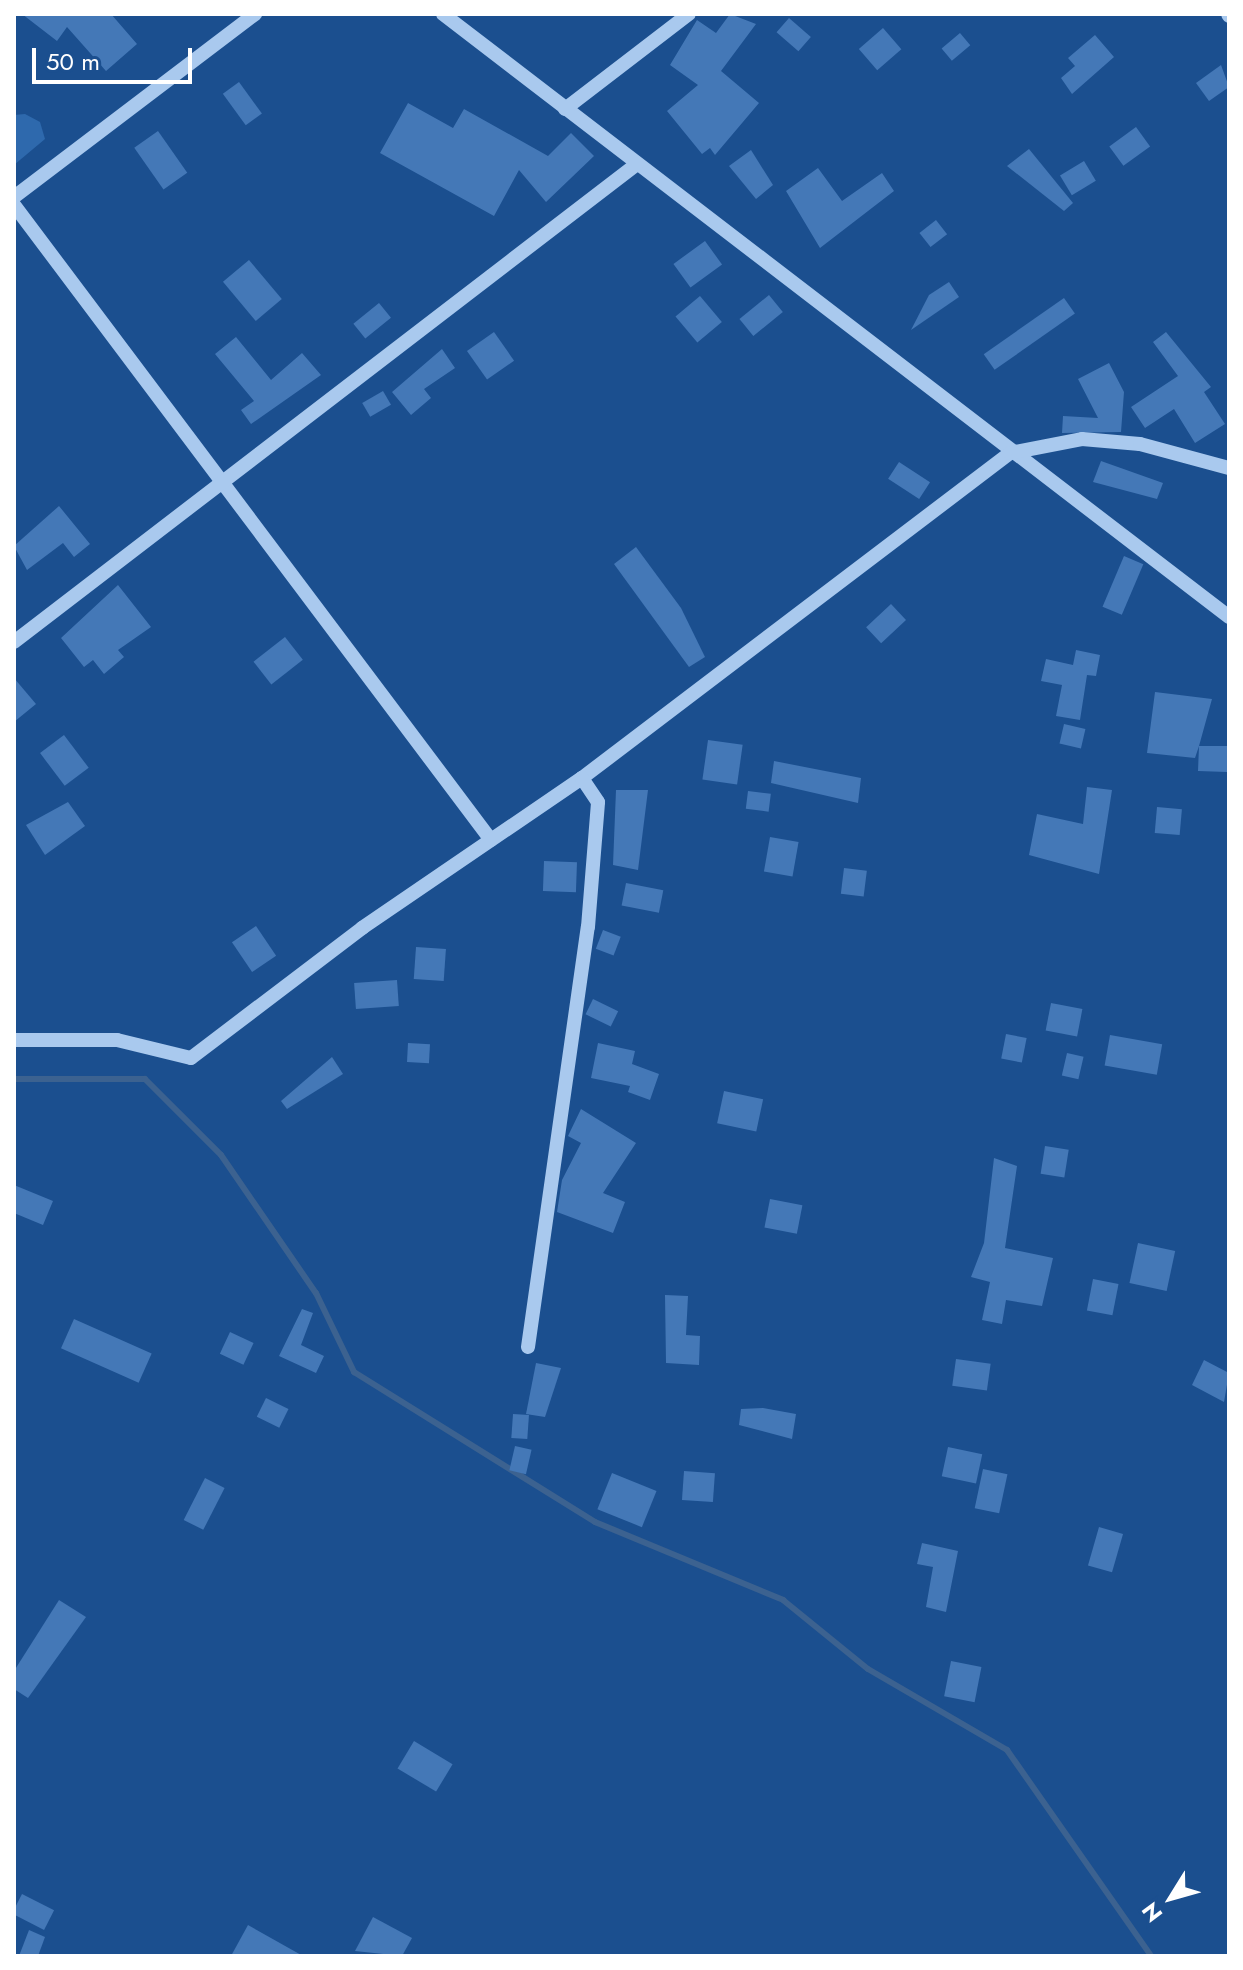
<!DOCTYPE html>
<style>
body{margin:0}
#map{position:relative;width:1243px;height:1970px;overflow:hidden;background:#1b4f8f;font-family:Jost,sans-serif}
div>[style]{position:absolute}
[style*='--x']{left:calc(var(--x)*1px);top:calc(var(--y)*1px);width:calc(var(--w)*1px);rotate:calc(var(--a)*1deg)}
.green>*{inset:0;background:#2e69ad}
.stream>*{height:6px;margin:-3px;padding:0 3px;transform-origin:3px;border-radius:3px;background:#3c6290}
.building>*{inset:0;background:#4478b7;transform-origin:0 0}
.minor>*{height:14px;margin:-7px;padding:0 7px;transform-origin:7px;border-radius:7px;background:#a9c9ee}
span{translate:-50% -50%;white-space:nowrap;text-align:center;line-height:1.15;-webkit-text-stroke:6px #1b4f8f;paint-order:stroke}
.frame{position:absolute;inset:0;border:16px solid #fff;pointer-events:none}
.north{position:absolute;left:1131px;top:1858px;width:80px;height:80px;-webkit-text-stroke:6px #1b4f8f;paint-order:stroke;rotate:233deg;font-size:22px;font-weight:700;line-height:32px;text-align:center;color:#fff}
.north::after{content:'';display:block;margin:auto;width:28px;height:36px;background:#fff;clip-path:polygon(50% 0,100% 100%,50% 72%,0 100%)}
.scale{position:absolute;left:32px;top:48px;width:160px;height:36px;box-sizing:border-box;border:4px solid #fff;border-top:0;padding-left:10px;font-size:24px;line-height:28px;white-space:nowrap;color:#fff;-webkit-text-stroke:6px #1b4f8f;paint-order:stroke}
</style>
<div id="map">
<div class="green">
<i style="clip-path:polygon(25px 114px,40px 122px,45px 139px,14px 165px,14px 115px)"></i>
</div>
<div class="stream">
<i style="--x:14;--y:1079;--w:131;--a:0"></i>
<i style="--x:145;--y:1079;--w:107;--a:45"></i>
<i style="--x:221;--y:1155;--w:168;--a:55.5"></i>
<i style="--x:316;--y:1293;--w:88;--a:64.3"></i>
<i style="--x:354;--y:1372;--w:284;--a:31.9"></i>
<i style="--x:595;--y:1522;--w:204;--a:22.5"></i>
<i style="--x:783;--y:1600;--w:109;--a:39.1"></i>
<i style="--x:868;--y:1669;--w:161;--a:30.2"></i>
<i style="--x:1007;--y:1750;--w:251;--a:55"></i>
</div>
<div class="building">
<i style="clip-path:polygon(22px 14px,111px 14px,137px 44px,106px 71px,67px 27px,57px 41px)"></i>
<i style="clip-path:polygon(730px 14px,756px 24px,721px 71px,759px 103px,715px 155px,710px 148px,702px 154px,667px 111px,698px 85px,670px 65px,697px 20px,716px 33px)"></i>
<i style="left:789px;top:18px;width:29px;height:19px;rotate:41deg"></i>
<i style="left:883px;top:28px;width:28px;height:32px;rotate:49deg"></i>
<i style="left:960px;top:33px;width:16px;height:24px;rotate:50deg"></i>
<i style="clip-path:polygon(1095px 35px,1114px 57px,1072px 94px,1061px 78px,1075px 66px,1068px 58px)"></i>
<i style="clip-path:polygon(1221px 65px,1229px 87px,1209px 101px,1196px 83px)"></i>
<i style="left:239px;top:82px;width:39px;height:20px;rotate:54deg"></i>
<i style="clip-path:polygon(408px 103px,453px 128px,464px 109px,548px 156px,571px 133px,594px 156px,546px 202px,519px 170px,494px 216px,380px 153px)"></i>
<i style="left:1136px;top:127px;width:24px;height:33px;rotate:54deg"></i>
<i style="left:158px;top:131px;width:51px;height:29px;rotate:55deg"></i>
<i style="clip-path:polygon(1029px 149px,1073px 203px,1064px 211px,1007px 166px)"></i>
<i style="clip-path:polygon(751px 150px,773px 185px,756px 199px,729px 166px)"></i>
<i style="left:1084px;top:161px;width:23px;height:28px;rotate:59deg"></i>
<i style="clip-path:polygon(818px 168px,842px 201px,882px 173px,894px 191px,820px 248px,786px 191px)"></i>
<i style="left:936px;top:220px;width:18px;height:21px;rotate:52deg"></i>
<i style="left:705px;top:241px;width:29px;height:39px;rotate:54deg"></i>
<i style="left:249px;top:260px;width:51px;height:34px;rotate:50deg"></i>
<i style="clip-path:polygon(949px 282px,959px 297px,911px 330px,929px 295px)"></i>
<i style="left:769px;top:295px;width:22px;height:38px;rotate:51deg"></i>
<i style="left:700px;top:296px;width:34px;height:32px;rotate:50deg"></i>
<i style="left:1064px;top:298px;width:19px;height:98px;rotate:55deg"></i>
<i style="left:379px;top:303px;width:19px;height:33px;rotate:51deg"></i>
<i style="left:494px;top:332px;width:35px;height:33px;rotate:55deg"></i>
<i style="clip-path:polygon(1166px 332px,1211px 387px,1204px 392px,1225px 424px,1195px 443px,1174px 409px,1145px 428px,1131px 407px,1178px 376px,1153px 342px)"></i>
<i style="clip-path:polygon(236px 337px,271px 380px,302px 353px,321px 375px,251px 424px,241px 410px,254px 401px,215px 354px)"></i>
<i style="clip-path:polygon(442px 349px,455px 368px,424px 389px,431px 398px,411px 415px,392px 392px)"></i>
<i style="clip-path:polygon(1109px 363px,1124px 392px,1121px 432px,1062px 433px,1063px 416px,1098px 418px,1078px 379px)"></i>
<i style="left:383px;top:391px;width:16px;height:24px;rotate:60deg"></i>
<i style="clip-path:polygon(1101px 461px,1163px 483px,1157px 499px,1093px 482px)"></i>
<i style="left:899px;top:462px;width:37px;height:20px;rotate:33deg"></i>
<i style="clip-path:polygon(59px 506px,90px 544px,74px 557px,63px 543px,27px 570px,14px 546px)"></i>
<i style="clip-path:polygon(636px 547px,681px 608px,705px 657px,689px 667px,614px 564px)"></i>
<i style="left:1124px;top:556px;width:21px;height:55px;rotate:23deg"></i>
<i style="clip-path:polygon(118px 585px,151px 627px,118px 650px,124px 657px,104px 674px,93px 660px,84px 667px,61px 638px)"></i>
<i style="left:891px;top:604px;width:22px;height:34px;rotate:47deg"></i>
<i style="left:285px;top:637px;width:29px;height:40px;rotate:52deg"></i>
<i style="clip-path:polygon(1076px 650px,1100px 655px,1096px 676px,1087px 675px,1080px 720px,1056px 716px,1062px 685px,1041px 681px,1046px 659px,1073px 665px)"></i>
<i style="clip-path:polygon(14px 678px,36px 704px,14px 722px)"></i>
<i style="clip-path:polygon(1155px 692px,1212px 699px,1199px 746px,1227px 746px,1227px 772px,1198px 771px,1199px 746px,1195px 758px,1147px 753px)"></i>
<i style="left:1064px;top:724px;width:22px;height:20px;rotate:13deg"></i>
<i style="left:64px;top:735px;width:41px;height:30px;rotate:53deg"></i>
<i style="left:708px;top:740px;width:35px;height:40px;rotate:8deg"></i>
<i style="clip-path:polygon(774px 761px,861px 778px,858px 803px,771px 783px)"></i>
<i style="clip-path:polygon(1087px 787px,1112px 790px,1099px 874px,1029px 855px,1037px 814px,1083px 824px)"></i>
<i style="clip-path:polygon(616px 790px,648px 790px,638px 870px,613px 865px)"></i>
<i style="left:748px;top:791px;width:23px;height:18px;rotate:7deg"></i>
<i style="clip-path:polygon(68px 802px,85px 826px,45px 855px,26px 825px)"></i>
<i style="left:1157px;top:807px;width:25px;height:26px;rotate:5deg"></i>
<i style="left:770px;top:837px;width:29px;height:35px;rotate:10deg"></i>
<i style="left:544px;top:861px;width:33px;height:30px;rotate:2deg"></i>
<i style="left:844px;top:868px;width:23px;height:26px;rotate:7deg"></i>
<i style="left:626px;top:883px;width:38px;height:23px;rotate:11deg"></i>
<i style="left:256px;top:926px;width:36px;height:29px;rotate:56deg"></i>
<i style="left:603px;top:930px;width:19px;height:20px;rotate:21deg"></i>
<i style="left:416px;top:947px;width:30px;height:32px;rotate:4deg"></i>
<i style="left:397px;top:980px;width:26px;height:43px;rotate:86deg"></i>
<i style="left:593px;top:999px;width:28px;height:17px;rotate:26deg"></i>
<i style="left:1051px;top:1003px;width:32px;height:28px;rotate:11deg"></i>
<i style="left:1006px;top:1034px;width:21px;height:25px;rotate:11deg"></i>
<i style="left:1110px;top:1035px;width:53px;height:31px;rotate:10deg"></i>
<i style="left:408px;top:1043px;width:22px;height:19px;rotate:3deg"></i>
<i style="clip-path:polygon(598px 1043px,635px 1051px,632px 1064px,659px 1074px,650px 1100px,628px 1092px,630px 1086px,591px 1078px)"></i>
<i style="left:1067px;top:1053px;width:17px;height:23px;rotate:13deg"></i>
<i style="clip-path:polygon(332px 1057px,343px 1074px,287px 1109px,281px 1101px)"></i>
<i style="left:724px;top:1091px;width:40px;height:33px;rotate:12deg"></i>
<i style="clip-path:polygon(581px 1109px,636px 1143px,603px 1193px,625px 1202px,613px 1233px,557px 1212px,562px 1180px,581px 1143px,568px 1136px)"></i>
<i style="left:1045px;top:1146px;width:24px;height:28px;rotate:9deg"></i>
<i style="clip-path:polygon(994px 1158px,1017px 1166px,1005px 1248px,1053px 1258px,1042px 1306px,1006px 1300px,1002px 1324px,982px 1320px,990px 1282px,971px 1277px,984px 1243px)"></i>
<i style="clip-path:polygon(14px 1185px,53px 1201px,43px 1225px,14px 1213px)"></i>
<i style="left:770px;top:1199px;width:33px;height:29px;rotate:11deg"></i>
<i style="left:1138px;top:1243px;width:38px;height:41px;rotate:12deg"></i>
<i style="left:1093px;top:1279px;width:26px;height:32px;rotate:11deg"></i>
<i style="clip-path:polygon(665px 1295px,688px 1296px,686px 1335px,700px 1336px,699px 1365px,666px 1363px)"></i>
<i style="clip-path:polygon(302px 1309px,313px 1313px,301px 1345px,324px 1356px,316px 1373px,279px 1356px)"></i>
<i style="left:74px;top:1319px;width:85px;height:32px;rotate:24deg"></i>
<i style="left:230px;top:1332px;width:26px;height:24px;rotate:25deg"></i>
<i style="left:956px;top:1359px;width:35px;height:27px;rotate:8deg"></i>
<i style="clip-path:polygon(1204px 1360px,1229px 1373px,1224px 1402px,1192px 1385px)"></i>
<i style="clip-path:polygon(536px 1363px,561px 1368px,545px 1417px,526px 1414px)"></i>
<i style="left:266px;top:1398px;width:25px;height:21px;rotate:26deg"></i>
<i style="clip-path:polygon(763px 1408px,796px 1414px,792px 1439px,739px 1425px,741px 1409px)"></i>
<i style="left:513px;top:1414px;width:16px;height:24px;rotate:4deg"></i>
<i style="left:515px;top:1446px;width:17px;height:25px;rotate:13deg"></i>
<i style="left:948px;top:1447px;width:35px;height:30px;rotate:12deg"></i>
<i style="left:983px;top:1469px;width:25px;height:40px;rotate:12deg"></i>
<i style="left:684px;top:1471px;width:31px;height:29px;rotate:4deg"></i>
<i style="left:612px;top:1473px;width:48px;height:39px;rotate:22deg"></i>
<i style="left:205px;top:1478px;width:22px;height:47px;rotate:27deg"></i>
<i style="left:1099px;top:1527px;width:25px;height:40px;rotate:16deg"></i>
<i style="clip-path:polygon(922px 1543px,958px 1551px,946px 1612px,926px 1607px,933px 1567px,917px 1564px)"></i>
<i style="clip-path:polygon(59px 1600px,86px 1617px,28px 1698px,14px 1689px,14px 1671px)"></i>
<i style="left:951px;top:1661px;width:31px;height:36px;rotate:11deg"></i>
<i style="left:414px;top:1741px;width:45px;height:32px;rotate:31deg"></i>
<i style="left:22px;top:1894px;width:36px;height:22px;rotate:27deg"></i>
<i style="clip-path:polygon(373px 1917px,412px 1938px,402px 1956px,355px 1951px)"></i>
<i style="clip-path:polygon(248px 1925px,303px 1956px,231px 1956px)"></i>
<i style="clip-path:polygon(29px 1930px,45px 1937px,38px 1956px,19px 1956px)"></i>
</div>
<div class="minor">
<i style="--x:443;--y:14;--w:991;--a:37.49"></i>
<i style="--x:1228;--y:14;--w:2;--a:63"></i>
<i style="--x:565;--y:109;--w:156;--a:-37.5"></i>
<i style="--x:14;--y:197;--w:303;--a:-37.2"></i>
<i style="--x:14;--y:205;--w:794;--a:53.09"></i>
<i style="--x:14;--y:642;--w:785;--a:-37.5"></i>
<i style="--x:14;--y:1040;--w:103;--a:0"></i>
<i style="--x:117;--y:1040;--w:76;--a:13.7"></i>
<i style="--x:191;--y:1058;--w:215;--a:-37.2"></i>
<i style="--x:362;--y:928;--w:266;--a:-34.3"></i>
<i style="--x:582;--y:778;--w:537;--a:-37.21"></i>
<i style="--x:1010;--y:453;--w:73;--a:-11"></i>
<i style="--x:1082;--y:439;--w:58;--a:4.9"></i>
<i style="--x:1140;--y:444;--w:92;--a:15.1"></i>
<i style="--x:528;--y:1347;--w:424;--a:-81.9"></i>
<i style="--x:588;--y:927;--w:125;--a:-85.4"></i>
<i style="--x:598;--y:802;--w:29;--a:-124"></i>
</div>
<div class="frame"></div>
<div class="north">N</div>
<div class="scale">50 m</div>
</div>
